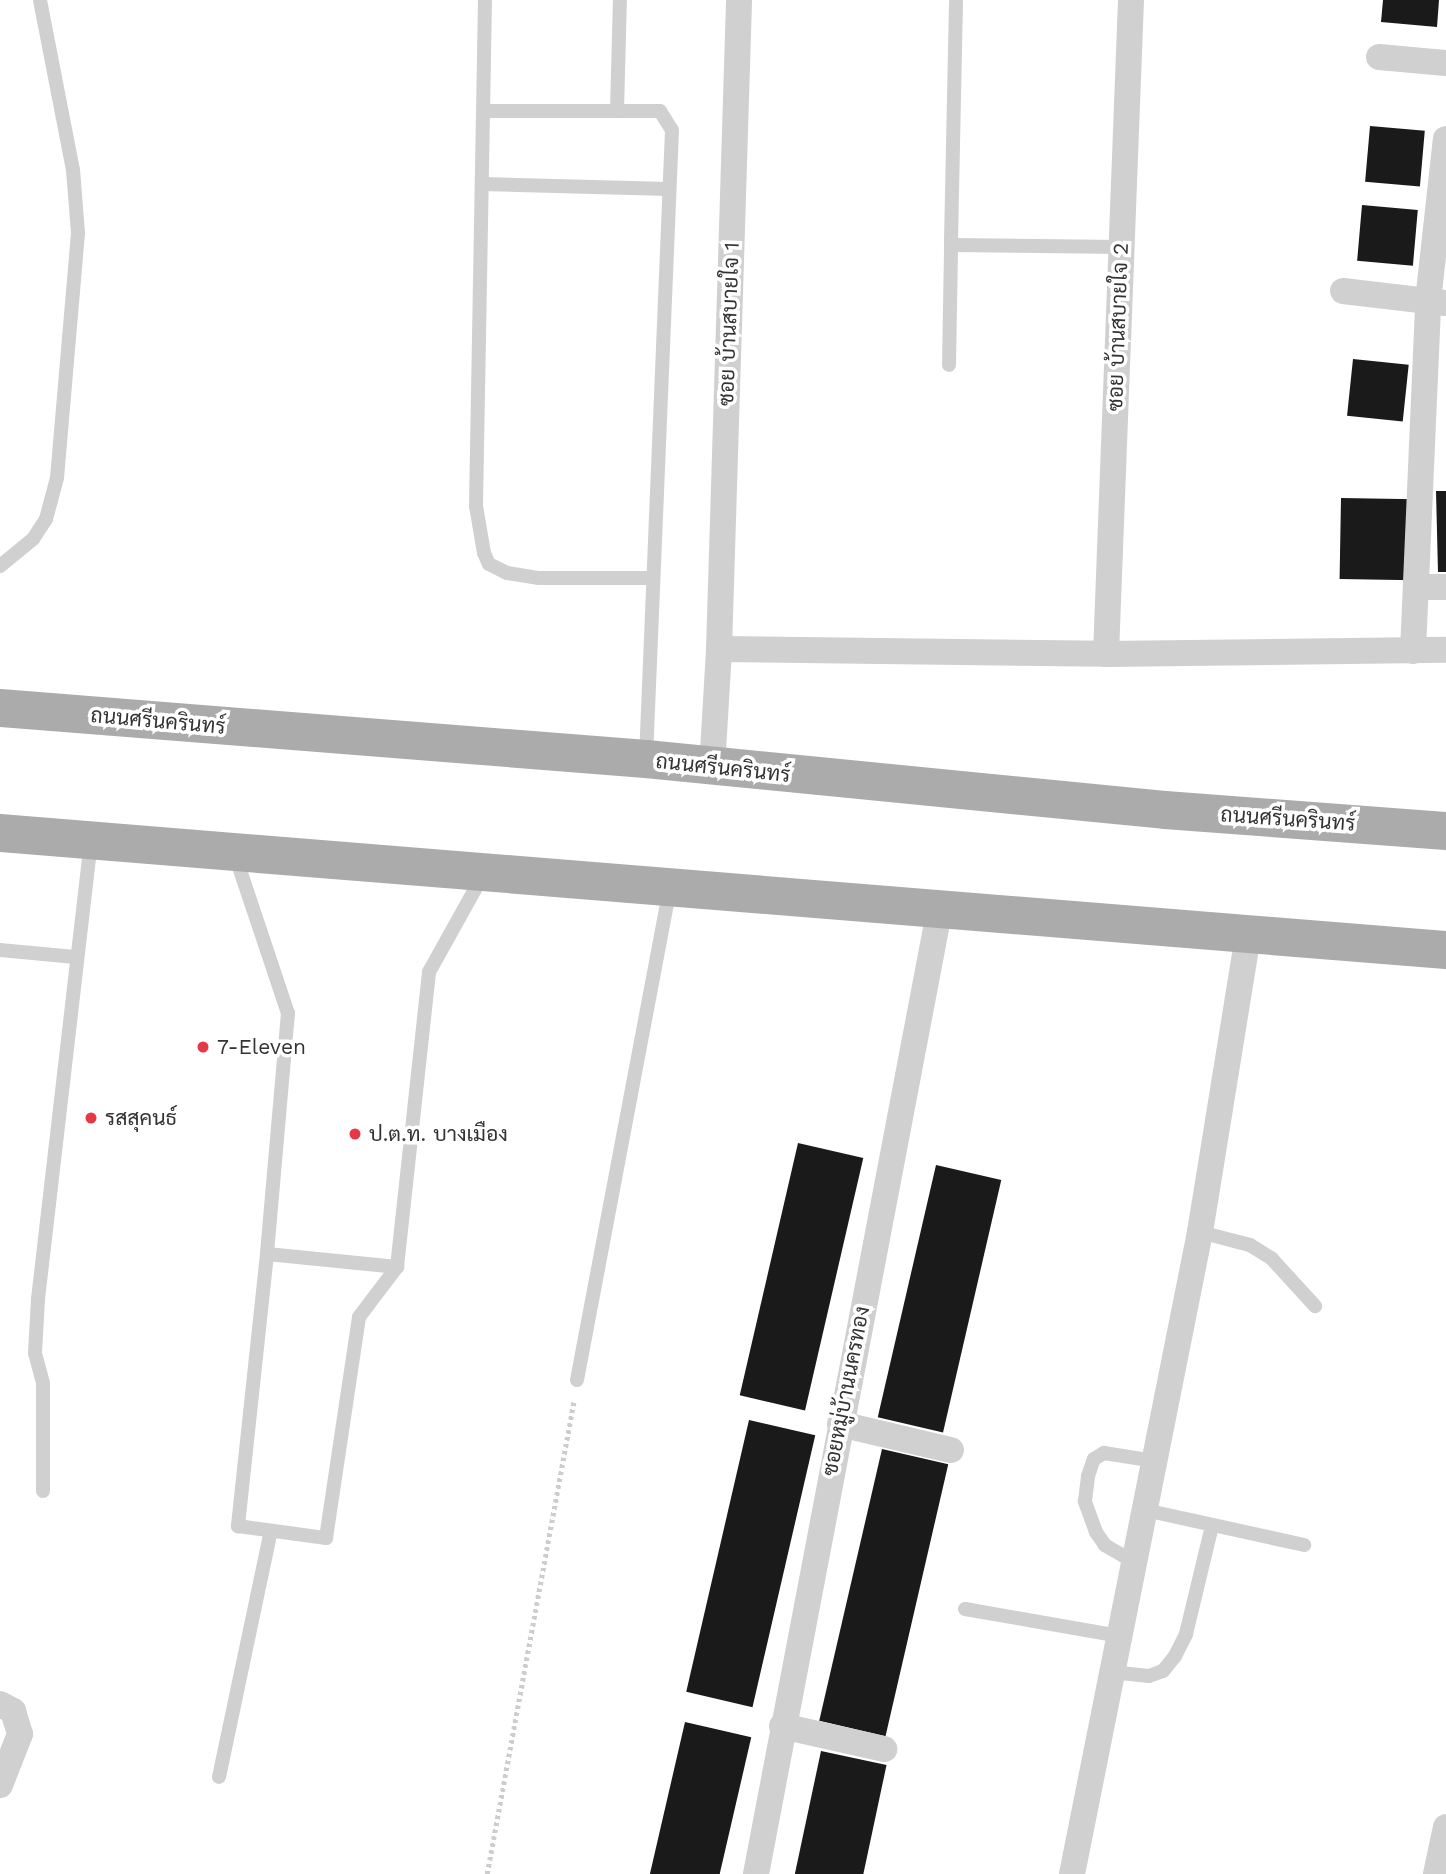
<!DOCTYPE html>
<meta charset="utf-8">
<style>
body{margin:0}
#map{position:relative;width:1446px;height:1874px;overflow:hidden;background:#fff;font-family:"Work Sans",Sarabun,sans-serif}
div>[style]{position:absolute}
[style*='--x']{left:calc(var(--x)*1px);top:calc(var(--y)*1px);width:calc(var(--w)*1px);rotate:calc(var(--a)*1deg)}
.building>*{inset:0;background:#1a1a1a;transform-origin:0 0}
.path>*{height:4.5px;margin-top:-2.25px;transform-origin:0;background:repeating-linear-gradient(90deg,#cdcdcd 0 3.5px,transparent 0 7px)}
.service>*{height:14px;margin:-7px;padding:0 7px;transform-origin:7px;border-radius:7px;background:#d0d0d0}
.minor>*{height:26px;margin:-13px;padding:0 13px;transform-origin:13px;border-radius:13px;background:#d0d0d0}
.primary>*{height:38px;margin:-19px;padding:0 19px;transform-origin:19px;border-radius:19px;background:#ababab}
.dots>*{width:19px;height:19px;translate:-50% -50%;box-sizing:border-box;border:4px solid #fff;border-radius:50%}
span{translate:-50% -50%;white-space:nowrap;text-align:center;line-height:1.15;-webkit-text-stroke:7px #fff;paint-order:stroke}
.street-label{font-size:21px;color:#333}
.poi-label{font-size:21px;color:#333}
.left{translate:0 -50%;text-align:left}
</style>
<div id="map">
<div class="building">
<i style="clip-path:polygon(1383px 0,1439px 0,1437px 27px,1381px 22px)"></i>
<i style="left:1370px;top:126px;width:55px;height:56px;rotate:5deg"></i>
<i style="left:1362px;top:205px;width:56px;height:56px;rotate:5deg"></i>
<i style="left:1353px;top:359px;width:56px;height:57px;rotate:6deg"></i>
<i style="clip-path:polygon(1436px 491px,1446px 491px,1446px 572px,1438px 572px)"></i>
<i style="left:1341px;top:498px;width:75px;height:81px;rotate:1deg"></i>
<i style="left:798px;top:1143px;width:67px;height:259px;rotate:13deg"></i>
<i style="left:936px;top:1165px;width:67px;height:259px;rotate:13deg"></i>
<i style="left:749px;top:1420px;width:68px;height:279px;rotate:13deg"></i>
<i style="left:882px;top:1449px;width:68px;height:279px;rotate:13deg"></i>
<i style="left:685px;top:1722px;width:68px;height:156px;rotate:13deg"></i>
<i style="left:821px;top:1751px;width:67px;height:126px;rotate:12deg"></i>
</div>
<div class="path">
<i style="--x:487;--y:1874;--w:480;--a:-79.6"></i>
</div>
<div class="service">
<i style="--x:485;--y:0;--w:506;--a:91.02"></i>
<i style="--x:476;--y:506;--w:48;--a:80.3"></i>
<i style="--x:484;--y:553;--w:12;--a:66"></i>
<i style="--x:489;--y:564;--w:20;--a:27"></i>
<i style="--x:507;--y:573;--w:31;--a:9"></i>
<i style="--x:538;--y:578;--w:112;--a:0"></i>
<i style="--x:956;--y:2;--w:243;--a:91.2"></i>
<i style="--x:951;--y:245;--w:170;--a:0.7"></i>
<i style="--x:484;--y:111;--w:176;--a:0"></i>
<i style="--x:660;--y:111;--w:22;--a:58"></i>
<i style="--x:672;--y:130;--w:629;--a:92.37"></i>
<i style="--x:617;--y:111;--w:111;--a:-88.5"></i>
<i style="--x:482;--y:184;--w:187;--a:1.5"></i>
<i style="--x:949;--y:365;--w:120;--a:-89"></i>
<i style="--x:0;--y:566;--w:43;--a:-39.3"></i>
<i style="--x:33;--y:539;--w:24;--a:-57"></i>
<i style="--x:46;--y:519;--w:42;--a:-75"></i>
<i style="--x:57;--y:478;--w:246;--a:-85.1"></i>
<i style="--x:78;--y:233;--w:63;--a:-94.5"></i>
<i style="--x:73;--y:170;--w:173;--a:-101"></i>
<i style="--x:235;--y:855;--w:167;--a:71.5"></i>
<i style="--x:288;--y:1013;--w:242;--a:95"></i>
<i style="--x:267;--y:1254;--w:131;--a:5.7"></i>
<i style="--x:397;--y:1267;--w:297;--a:-83.8"></i>
<i style="--x:429;--y:972;--w:111;--a:-60.9"></i>
<i style="--x:0;--y:950;--w:75;--a:5.3"></i>
<i style="--x:1200;--y:1232;--w:52;--a:14.6"></i>
<i style="--x:1250;--y:1245;--w:26;--a:32"></i>
<i style="--x:1272;--y:1259;--w:64;--a:47.5"></i>
<i style="--x:267;--y:1254;--w:274;--a:96.1"></i>
<i style="--x:238;--y:1526;--w:89;--a:7.8"></i>
<i style="--x:326;--y:1538;--w:223;--a:-81.5"></i>
<i style="--x:359;--y:1317;--w:63;--a:-52.8"></i>
<i style="--x:577;--y:1380;--w:499;--a:-79.3"></i>
<i style="--x:43;--y:1491;--w:108;--a:-90"></i>
<i style="--x:43;--y:1383;--w:31;--a:-105"></i>
<i style="--x:35;--y:1353;--w:54;--a:-86.8"></i>
<i style="--x:38;--y:1299;--w:460;--a:-83.4"></i>
<i style="--x:1145;--y:1510;--w:163;--a:12.4"></i>
<i style="--x:1134;--y:1562;--w:34;--a:-150"></i>
<i style="--x:1105;--y:1545;--w:16;--a:-125"></i>
<i style="--x:1096;--y:1532;--w:33;--a:-110"></i>
<i style="--x:1085;--y:1501;--w:25;--a:-83"></i>
<i style="--x:1088;--y:1476;--w:18;--a:-71"></i>
<i style="--x:1094;--y:1459;--w:12;--a:-31"></i>
<i style="--x:1104;--y:1453;--w:52;--a:8.9"></i>
<i style="--x:965;--y:1609;--w:156;--a:9.9"></i>
<i style="--x:1111;--y:1672;--w:38;--a:6"></i>
<i style="--x:1149;--y:1676;--w:15;--a:-20"></i>
<i style="--x:1163;--y:1671;--w:19;--a:-51"></i>
<i style="--x:1175;--y:1656;--w:25;--a:-63"></i>
<i style="--x:1186;--y:1634;--w:111;--a:-76.5"></i>
<i style="--x:219;--y:1777;--w:251;--a:-78.1"></i>
</div>
<div class="minor">
<i style="--x:1379;--y:57;--w:67;--a:5.1"></i>
<i style="--x:1343;--y:291;--w:103;--a:6.7"></i>
<i style="--x:1418;--y:587;--w:28;--a:0"></i>
<i style="--x:719;--y:649;--w:649;--a:-88.23"></i>
<i style="--x:1413;--y:651;--w:350;--a:-87.5"></i>
<i style="--x:1428;--y:301;--w:163;--a:-83.7"></i>
<i style="--x:1106;--y:654;--w:654;--a:-87.81"></i>
<i style="--x:712;--y:768;--w:119;--a:-86.6"></i>
<i style="--x:719;--y:649;--w:387;--a:0.7"></i>
<i style="--x:1106;--y:654;--w:340;--a:-0.7"></i>
<i style="--x:840;--y:1424;--w:114;--a:13.2"></i>
<i style="--x:0;--y:1704;--w:15;--a:28"></i>
<i style="--x:13;--y:1711;--w:24;--a:73"></i>
<i style="--x:20;--y:1734;--w:55;--a:111.4"></i>
<i style="--x:782;--y:1726;--w:105;--a:12.7"></i>
<i style="--x:756;--y:1874;--w:983;--a:-79.22"></i>
<i style="--x:1072;--y:1874;--w:655;--a:-78.72"></i>
<i style="--x:1200;--y:1232;--w:301;--a:-80.8"></i>
<i style="--x:1436;--y:1874;--w:48;--a:-78"></i>
</div>
<div class="primary">
<i style="--x:0;--y:708;--w:648;--a:4.51"></i>
<i style="--x:646;--y:759;--w:521;--a:5.61"></i>
<i style="--x:1165;--y:810;--w:282;--a:4.3"></i>
<i style="--x:0;--y:833;--w:1451;--a:4.63"></i>
</div>
<div class="dots">
<i style="left:203px;top:1047px;background:#e63946"></i>
<i style="left:91px;top:1118px;background:#e63946"></i>
<i style="left:355px;top:1134px;background:#e63946"></i>
</div>
<div class="street-label">
<span style="left:729px;top:324px;rotate:-88deg">ซอย บ้านสบายใจ 1</span>
<span style="left:1118px;top:327px;rotate:-88deg">ซอย บ้านสบายใจ 2</span>
<span style="left:158px;top:721px;rotate:5deg">ถนนศรีนครินทร์</span>
<span style="left:723px;top:768px;rotate:6deg">ถนนศรีนครินทร์</span>
<span style="left:1288px;top:819px;rotate:4deg">ถนนศรีนครินทร์</span>
<span style="left:846px;top:1391px;rotate:-79deg">ซอยหมู่บ้านนครทอง</span>
</div>
<div class="poi-label">
<span class="left" style="left:217px;top:1047px">7-Eleven</span>
<span class="left" style="left:105px;top:1118px">รสสุคนธ์</span>
<span class="left" style="left:369px;top:1134px">ป.ต.ท. บางเมือง</span>
</div>
</div>
